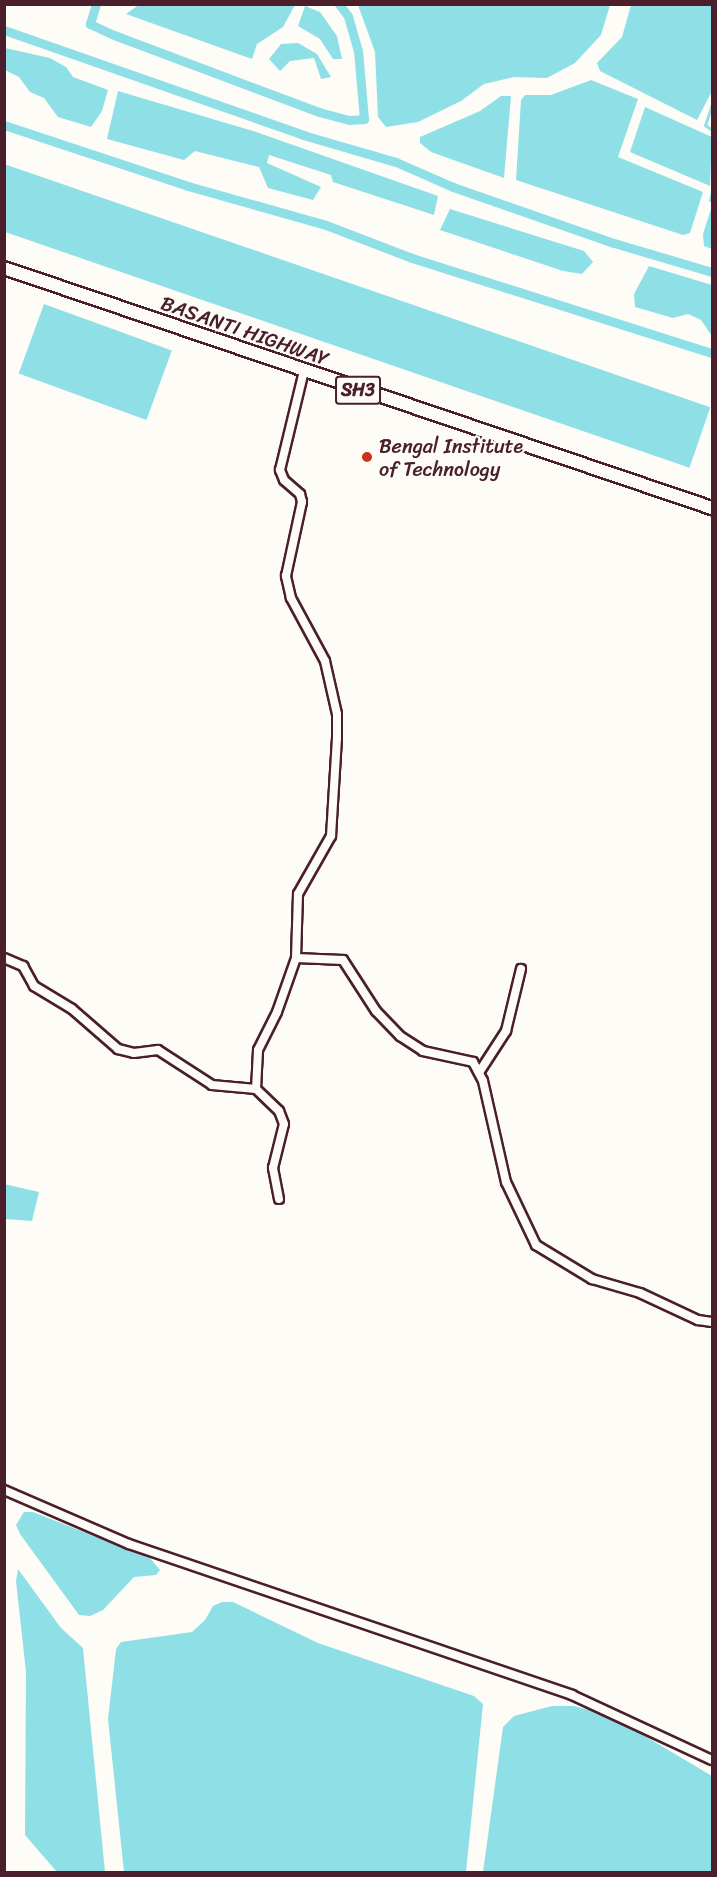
<!DOCTYPE html>
<style>
body{margin:0}
#map{position:relative;width:717px;height:1877px;overflow:hidden;background:#fdfcf7;font-family:Sriracha,sans-serif}
div>[style]{position:absolute}
[style*='--x']{left:calc(var(--x)*1px);top:calc(var(--y)*1px);width:calc(var(--w)*1px);rotate:calc(var(--a)*1deg)}
.water>*{inset:0;background:#8ee0e6;transform-origin:0 0}
.stream>*{height:3px;margin:-1.5px;padding:0 1.5px;transform-origin:1.5px;border-radius:1.5px;background:#8ee0e6}
.canal>*{height:9px;margin:-4.5px;padding:0 4.5px;transform-origin:4.5px;border-radius:4.5px;background:#8ee0e6}
.roads{filter:drop-shadow(2px 0 #4a1f2b) drop-shadow(-2px 0 #4a1f2b) drop-shadow(0 2px #4a1f2b) drop-shadow(0 -2px #4a1f2b)}
.street>*{height:8px;margin:-4px;padding:0 4px;transform-origin:4px;border-radius:4px;background:#fdfcf7}
.primary>*{height:12px;margin:-6px;padding:0 6px;transform-origin:6px;border-radius:6px;background:#fdfcf7}
.dots>*{width:16px;height:16px;translate:-50% -50%;box-sizing:border-box;border:3px solid #fdfcf7;border-radius:50%}
span{translate:-50% -50%;white-space:nowrap;text-align:center;line-height:1.15;-webkit-text-stroke:4.5px #fdfcf7;paint-order:stroke}
.shield-label span{padding:2px 4px;background:#fdfcf7;border:2px solid;border-radius:4px;-webkit-text-stroke-width:0}
.shield-label{font-size:18px;color:#4a1f2b;font-weight:700}
.street-label{font-size:20px;color:#4a1f2b}
.poi-label{font-size:20px;color:#4a1f2b}
.left{translate:0 -50%;text-align:left}
.frame{position:absolute;inset:0;border:6px solid #4a1f2b;pointer-events:none}
</style>
<div id="map">
<div class="water">
<i style="clip-path:polygon(140px 4px,295px 4px,295px 5px,283px 27px,257px 44px,252px 59px,126px 14px)"></i>
<i style="clip-path:polygon(358px 5px,358px 4px,610px 5px,601px 35px,575px 63px,547px 78px,514px 77px,484px 84px,461px 101px,418px 122px,386px 127px,378px 117px,375px 52px)"></i>
<i style="clip-path:polygon(631px 5px,712px 5px,712px 91px,697px 120px,600px 71px,597px 63px,622px 37px)"></i>
<i style="clip-path:polygon(305px 6px,320px 12px,337px 36px,342px 59px,333px 59px,320px 39px,298px 26px)"></i>
<i style="clip-path:polygon(298px 43px,317px 54px,331px 77px,321px 79px,314px 58px,290px 61px,280px 71px,269px 59px,281px 44px)"></i>
<i style="clip-path:polygon(5px 48px,50px 58px,66px 67px,73px 77px,108px 90px,102px 111px,91px 127px,58px 117px,44px 98px,30px 92px,19px 77px,5px 70px)"></i>
<i style="clip-path:polygon(591px 80px,638px 99px,618px 157px,703px 192px,690px 233px,683px 235px,516px 180px,521px 100px,525px 95px,551px 95px)"></i>
<i style="clip-path:polygon(118px 91px,253px 131px,438px 196px,434px 215px,333px 182px,331px 175px,269px 155px,267px 163px,321px 187px,313px 200px,268px 188px,259px 167px,195px 151px,184px 160px,107px 139px)"></i>
<i style="clip-path:polygon(501px 96px,511px 96px,504px 178px,431px 152px,420px 143px,420px 137px,480px 111px)"></i>
<i style="clip-path:polygon(645px 107px,712px 137px,710px 186px,630px 152px)"></i>
<i style="left:4px;top:164px;width:747px;height:64px;rotate:19deg"></i>
<i style="clip-path:polygon(712px 206px,712px 249px,704px 246px,703px 234px)"></i>
<i style="clip-path:polygon(450px 209px,584px 251px,593px 262px,582px 274px,563px 271px,440px 230px)"></i>
<i style="clip-path:polygon(649px 266px,712px 285px,712px 336px,701px 320px,688px 314px,673px 318px,635px 307px,634px 294px)"></i>
<i style="left:44px;top:304px;width:136px;height:74px;rotate:20deg"></i>
<i style="clip-path:polygon(4px 1184px,39px 1192px,32px 1221px,5px 1219px)"></i>
<i style="clip-path:polygon(24px 1512px,33px 1512px,150px 1558px,160px 1570px,156px 1575px,134px 1577px,103px 1610px,90px 1616px,79px 1615px,20px 1534px,16px 1525px)"></i>
<i style="clip-path:polygon(18px 1569px,61px 1628px,83px 1648px,105px 1872px,57px 1872px,25px 1835px,26px 1672px,16px 1581px)"></i>
<i style="clip-path:polygon(222px 1602px,233px 1602px,318px 1643px,474px 1696px,483px 1704px,466px 1872px,124px 1872px,108px 1719px,116px 1649px,121px 1642px,192px 1632px,205px 1620px,213px 1606px)"></i>
<i style="clip-path:polygon(552px 1706px,574px 1706px,611px 1716px,712px 1776px,712px 1872px,483px 1872px,503px 1727px,514px 1716px)"></i>
</div>
<div class="stream">
<i style="--x:712;--y:104;--w:22;--a:108"></i>
<i style="--x:705;--y:125;--w:9;--a:36"></i>
<i style="--x:710;--y:200;--w:8;--a:-76"></i>
</div>
<div class="canal">
<i style="--x:96;--y:4;--w:21;--a:107"></i>
<i style="--x:90;--y:24;--w:26;--a:25"></i>
<i style="--x:114;--y:35;--w:219;--a:20.6"></i>
<i style="--x:319;--y:112;--w:31;--a:15"></i>
<i style="--x:349;--y:120;--w:15;--a:-4"></i>
<i style="--x:364;--y:119;--w:68;--a:-95"></i>
<i style="--x:358;--y:51;--w:36;--a:-106"></i>
<i style="--x:348;--y:16;--w:15;--a:-127"></i>
<i style="--x:4;--y:30;--w:317;--a:19.3"></i>
<i style="--x:303;--y:135;--w:97;--a:16.2"></i>
<i style="--x:396;--y:162;--w:62;--a:23.7"></i>
<i style="--x:453;--y:187;--w:170;--a:19.2"></i>
<i style="--x:614;--y:243;--w:102;--a:16.5"></i>
<i style="--x:4;--y:125;--w:194;--a:18.3"></i>
<i style="--x:188;--y:186;--w:143;--a:15.8"></i>
<i style="--x:326;--y:225;--w:92;--a:21"></i>
<i style="--x:412;--y:258;--w:315;--a:17.6"></i>
</div>
<div class="roads">
<div class="street">
<i style="--x:4;--y:958;--w:21;--a:23"></i>
<i style="--x:23;--y:966;--w:23;--a:61"></i>
<i style="--x:34;--y:986;--w:44;--a:31.2"></i>
<i style="--x:72;--y:1009;--w:61;--a:41"></i>
<i style="--x:118;--y:1049;--w:16;--a:14"></i>
<i style="--x:134;--y:1053;--w:24;--a:-7"></i>
<i style="--x:158;--y:1050;--w:64;--a:32.9"></i>
<i style="--x:212;--y:1085;--w:44;--a:5.2"></i>
<i style="--x:296;--y:958;--w:47;--a:2.4"></i>
<i style="--x:343;--y:960;--w:61;--a:57.1"></i>
<i style="--x:376;--y:1011;--w:35;--a:46"></i>
<i style="--x:400;--y:1036;--w:27;--a:33"></i>
<i style="--x:423;--y:1051;--w:51;--a:12.4"></i>
<i style="--x:473;--y:1062;--w:21;--a:62"></i>
<i style="--x:483;--y:1081;--w:104;--a:77.2"></i>
<i style="--x:506;--y:1182;--w:70;--a:64.5"></i>
<i style="--x:536;--y:1245;--w:66;--a:31.3"></i>
<i style="--x:592;--y:1279;--w:50;--a:16.3"></i>
<i style="--x:640;--y:1293;--w:64;--a:25"></i>
<i style="--x:698;--y:1320;--w:14;--a:8"></i>
<i style="--x:480;--y:1071;--w:48;--a:-57"></i>
<i style="--x:506;--y:1031;--w:64;--a:-76.4"></i>
<i style="--x:279;--y:1199;--w:32;--a:-101"></i>
<i style="--x:273;--y:1168;--w:45;--a:-76"></i>
<i style="--x:284;--y:1124;--w:14;--a:-111"></i>
<i style="--x:279;--y:1111;--w:32;--a:-136"></i>
<i style="--x:256;--y:1089;--w:39;--a:-87"></i>
<i style="--x:258;--y:1050;--w:42;--a:-63.4"></i>
<i style="--x:277;--y:1012;--w:57;--a:-70.6"></i>
<i style="--x:296;--y:958;--w:64;--a:-88.2"></i>
<i style="--x:298;--y:894;--w:67;--a:-60.4"></i>
<i style="--x:331;--y:836;--w:98;--a:-86.5"></i>
<i style="--x:337;--y:738;--w:24;--a:-90"></i>
<i style="--x:337;--y:714;--w:54;--a:-102.8"></i>
<i style="--x:325;--y:661;--w:72;--a:-118.4"></i>
<i style="--x:291;--y:598;--w:23;--a:-103"></i>
<i style="--x:286;--y:576;--w:76;--a:-77.8"></i>
<i style="--x:302;--y:502;--w:8;--a:-104"></i>
<i style="--x:300;--y:494;--w:21;--a:-139"></i>
<i style="--x:284;--y:480;--w:11;--a:-112"></i>
<i style="--x:280;--y:470;--w:102;--a:-76.4"></i>
<i style="--x:4;--y:1490;--w:136;--a:23.4"></i>
<i style="--x:129;--y:1544;--w:468;--a:18.8"></i>
<i style="--x:572;--y:1695;--w:154;--a:24.9"></i>
</div>
<div class="primary">
<i style="--x:4;--y:268;--w:748;--a:18.73"></i>
</div>
</div>
<div class="dots">
<i style="left:367px;top:457px;background:#c8321e"></i>
</div>
<div class="shield-label">
<span style="left:358px;top:390px">SH3</span>
</div>
<div class="street-label">
<span style="left:245px;top:331px;rotate:19deg">BASANTI HIGHWAY</span>
</div>
<div class="poi-label">
<span class="left" style="left:379px;top:458px">Bengal Institute<br>of Technology</span>
</div>
<div class="frame"></div>
</div>
